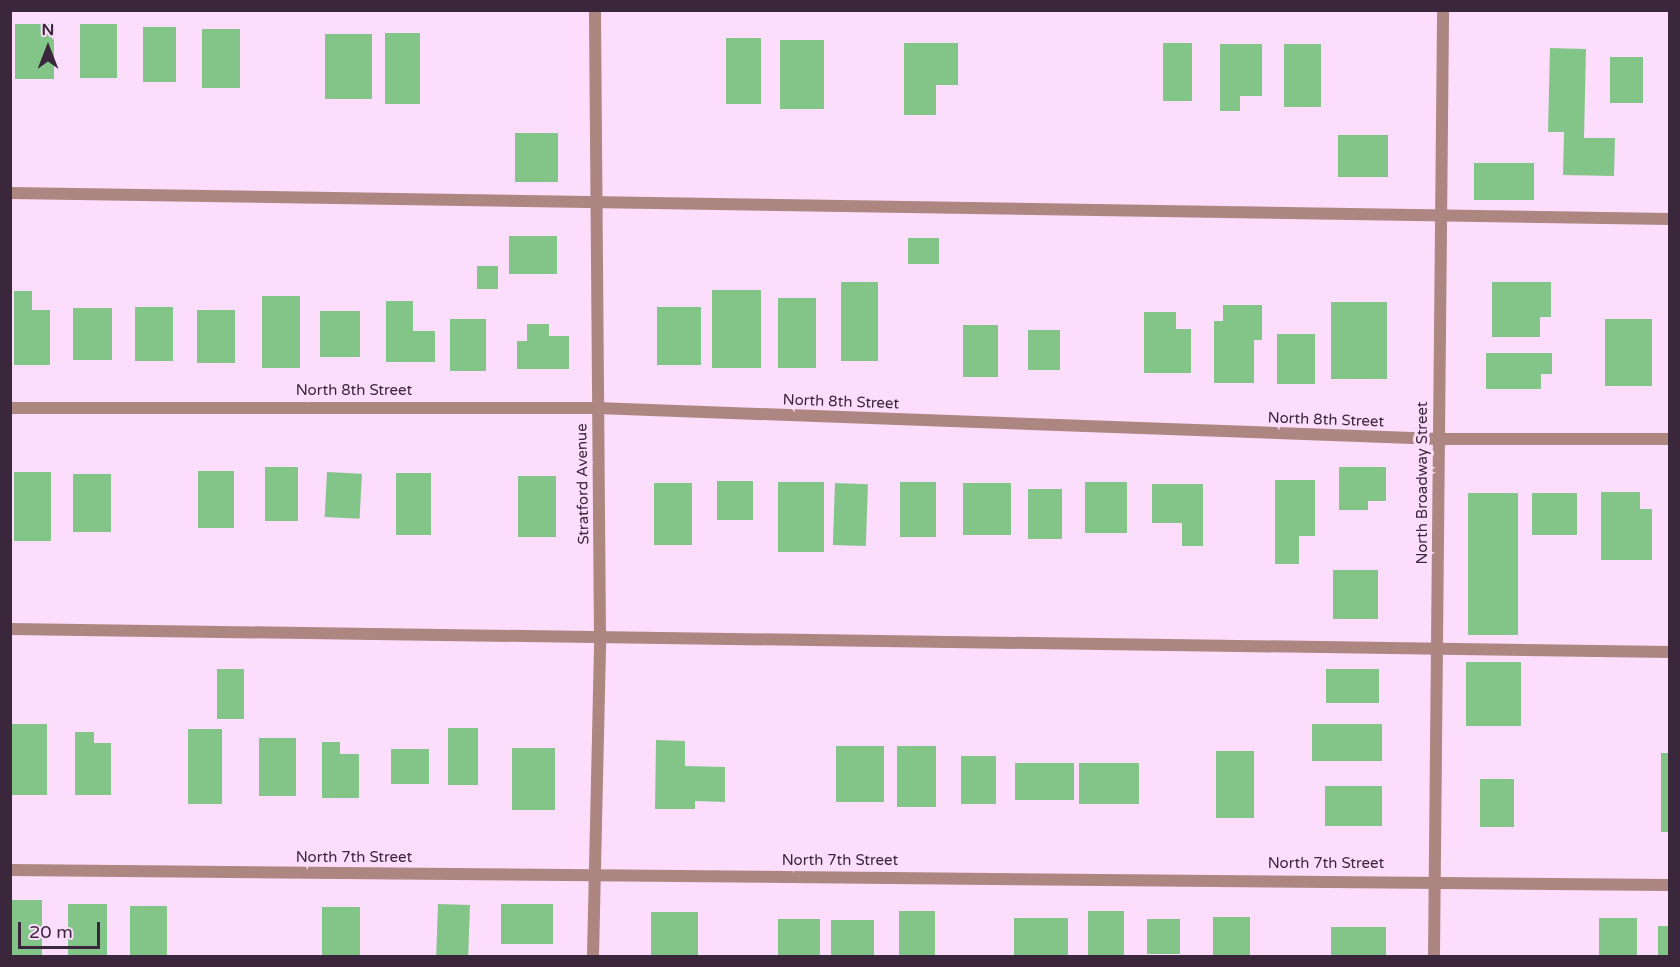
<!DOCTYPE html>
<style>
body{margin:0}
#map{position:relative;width:1680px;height:967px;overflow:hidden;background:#fcddfc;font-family:"Varela Round",sans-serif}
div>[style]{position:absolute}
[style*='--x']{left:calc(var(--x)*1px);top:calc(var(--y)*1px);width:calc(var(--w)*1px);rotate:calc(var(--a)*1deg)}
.building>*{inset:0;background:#83c589;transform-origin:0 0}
.lane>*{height:12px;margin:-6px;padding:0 6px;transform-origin:6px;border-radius:6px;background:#ad8681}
.street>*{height:12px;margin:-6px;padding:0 6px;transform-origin:6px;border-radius:6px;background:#ad8681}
span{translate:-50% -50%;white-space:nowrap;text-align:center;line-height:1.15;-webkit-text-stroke:6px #fcddfc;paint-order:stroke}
.street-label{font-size:15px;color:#3b273b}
.frame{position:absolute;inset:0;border:12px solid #3b273b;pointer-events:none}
.north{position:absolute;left:18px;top:18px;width:60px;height:60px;-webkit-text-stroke:4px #fcddfc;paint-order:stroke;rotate:0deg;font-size:16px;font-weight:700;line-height:24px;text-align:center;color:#3b273b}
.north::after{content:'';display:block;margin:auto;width:21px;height:27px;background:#3b273b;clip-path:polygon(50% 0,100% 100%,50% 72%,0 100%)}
.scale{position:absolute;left:18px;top:922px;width:82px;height:27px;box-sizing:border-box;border:3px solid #3b273b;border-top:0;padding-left:8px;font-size:18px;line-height:21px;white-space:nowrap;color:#3b273b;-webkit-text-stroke:4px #fcddfc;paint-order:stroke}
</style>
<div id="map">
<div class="building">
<i style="left:15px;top:24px;width:39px;height:55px"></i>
<i style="left:80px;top:24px;width:37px;height:54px"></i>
<i style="left:143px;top:27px;width:33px;height:55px"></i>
<i style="left:202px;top:29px;width:38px;height:59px"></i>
<i style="left:385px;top:33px;width:35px;height:71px"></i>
<i style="left:325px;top:34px;width:47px;height:65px"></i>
<i style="left:726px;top:38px;width:35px;height:66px"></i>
<i style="left:780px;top:40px;width:44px;height:69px"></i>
<i style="clip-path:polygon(904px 43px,958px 43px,958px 85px,936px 85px,936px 115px,904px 115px)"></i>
<i style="left:1163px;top:43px;width:29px;height:58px"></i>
<i style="clip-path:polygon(1220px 44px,1262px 44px,1262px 96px,1240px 96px,1240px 111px,1220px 111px)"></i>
<i style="left:1284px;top:44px;width:37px;height:63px"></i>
<i style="clip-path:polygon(1550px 48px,1586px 49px,1584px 138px,1615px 138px,1614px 176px,1563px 175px,1564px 132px,1548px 132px)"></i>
<i style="left:1610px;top:57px;width:33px;height:46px"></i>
<i style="left:515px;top:133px;width:43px;height:49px"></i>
<i style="left:1338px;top:135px;width:50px;height:42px"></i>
<i style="left:1474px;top:163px;width:60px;height:37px"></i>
<i style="left:509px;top:236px;width:48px;height:38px"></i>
<i style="left:908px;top:238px;width:31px;height:26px"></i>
<i style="left:477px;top:266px;width:21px;height:23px"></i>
<i style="left:841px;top:282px;width:37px;height:79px"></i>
<i style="clip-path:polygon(1492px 282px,1551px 282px,1551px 317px,1540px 317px,1540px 337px,1492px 337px)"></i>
<i style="left:712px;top:290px;width:49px;height:78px"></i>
<i style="clip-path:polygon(14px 291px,32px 291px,32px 310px,50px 310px,50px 365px,14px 365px)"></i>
<i style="left:262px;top:296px;width:38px;height:72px"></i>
<i style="left:778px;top:298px;width:38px;height:70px"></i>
<i style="clip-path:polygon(386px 301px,413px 301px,413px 331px,435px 331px,435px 362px,386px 362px)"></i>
<i style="left:1331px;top:302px;width:56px;height:77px"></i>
<i style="clip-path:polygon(1223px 305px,1262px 305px,1262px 340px,1254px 340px,1254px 383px,1214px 383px,1214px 321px,1223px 321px)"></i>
<i style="left:135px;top:307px;width:38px;height:54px"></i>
<i style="left:657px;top:307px;width:44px;height:58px"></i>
<i style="left:73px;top:308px;width:39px;height:52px"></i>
<i style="left:197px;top:310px;width:38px;height:53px"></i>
<i style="left:320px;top:311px;width:40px;height:46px"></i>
<i style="clip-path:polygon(1144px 312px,1176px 312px,1176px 329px,1191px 329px,1191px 373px,1144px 373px)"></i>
<i style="left:450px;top:319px;width:36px;height:52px"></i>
<i style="left:1605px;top:319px;width:47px;height:67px"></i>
<i style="clip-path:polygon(527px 324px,549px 324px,549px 336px,569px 336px,569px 369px,517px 369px,517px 341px,527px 341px)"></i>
<i style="left:963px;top:325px;width:35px;height:52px"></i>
<i style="left:1028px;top:330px;width:32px;height:40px"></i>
<i style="left:1277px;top:334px;width:38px;height:50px"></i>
<i style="clip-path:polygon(1486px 353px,1552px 353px,1552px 374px,1541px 374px,1541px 389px,1486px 389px)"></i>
<i style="left:265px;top:467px;width:33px;height:54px"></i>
<i style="clip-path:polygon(1339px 467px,1386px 467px,1386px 501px,1368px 501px,1368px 510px,1339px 510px)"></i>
<i style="left:198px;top:471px;width:36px;height:57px"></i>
<i style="left:14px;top:472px;width:37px;height:69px"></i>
<i style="left:327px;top:472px;width:35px;height:45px;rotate:3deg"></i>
<i style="left:396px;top:473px;width:35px;height:62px"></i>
<i style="left:73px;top:474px;width:38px;height:58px"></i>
<i style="left:518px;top:476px;width:38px;height:61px"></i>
<i style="clip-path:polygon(1275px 480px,1315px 480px,1315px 536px,1299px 536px,1299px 564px,1275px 564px)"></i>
<i style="left:717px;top:481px;width:36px;height:39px"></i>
<i style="left:778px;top:482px;width:46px;height:70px"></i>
<i style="left:900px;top:482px;width:36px;height:55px"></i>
<i style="left:1085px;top:482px;width:42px;height:51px"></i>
<i style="left:654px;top:483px;width:38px;height:62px"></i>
<i style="left:835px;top:483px;width:33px;height:62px;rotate:2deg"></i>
<i style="left:963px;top:483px;width:48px;height:52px"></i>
<i style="clip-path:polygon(1152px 484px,1203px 484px,1203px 546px,1182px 546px,1182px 523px,1152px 523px)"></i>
<i style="left:1028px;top:489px;width:34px;height:50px"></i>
<i style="clip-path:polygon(1601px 492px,1640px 492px,1640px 509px,1652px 509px,1652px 560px,1601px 560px)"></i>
<i style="left:1468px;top:493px;width:50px;height:142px"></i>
<i style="left:1532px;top:493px;width:45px;height:42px"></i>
<i style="left:1333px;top:570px;width:45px;height:49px"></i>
<i style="left:1466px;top:662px;width:55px;height:64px"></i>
<i style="left:217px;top:669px;width:27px;height:50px"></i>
<i style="left:1326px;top:669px;width:53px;height:34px"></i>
<i style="left:12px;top:724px;width:35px;height:71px"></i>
<i style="left:1312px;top:724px;width:70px;height:37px"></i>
<i style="left:448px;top:728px;width:30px;height:57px"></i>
<i style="left:188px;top:729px;width:34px;height:75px"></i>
<i style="clip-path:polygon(75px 732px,94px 732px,94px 743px,111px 743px,111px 795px,75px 795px)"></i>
<i style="left:259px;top:738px;width:37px;height:58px"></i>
<i style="clip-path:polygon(656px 740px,685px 741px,685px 766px,725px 767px,725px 802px,695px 801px,695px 809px,655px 809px)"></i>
<i style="clip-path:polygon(322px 742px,340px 742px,340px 754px,359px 754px,359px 798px,322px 798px)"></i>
<i style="left:836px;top:746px;width:48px;height:56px"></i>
<i style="left:897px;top:746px;width:39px;height:61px"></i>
<i style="left:512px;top:748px;width:43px;height:62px"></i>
<i style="left:391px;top:749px;width:38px;height:35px"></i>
<i style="left:1216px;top:751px;width:38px;height:67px"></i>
<i style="left:1661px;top:753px;width:9px;height:79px"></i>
<i style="left:961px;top:756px;width:35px;height:48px"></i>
<i style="left:1015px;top:763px;width:59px;height:37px"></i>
<i style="left:1079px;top:763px;width:60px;height:41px"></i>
<i style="left:1480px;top:779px;width:34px;height:48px"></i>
<i style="left:1325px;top:786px;width:57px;height:40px"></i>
<i style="left:10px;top:900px;width:32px;height:56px"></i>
<i style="left:68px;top:904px;width:39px;height:52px"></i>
<i style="left:438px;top:904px;width:32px;height:52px;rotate:2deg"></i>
<i style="left:501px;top:904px;width:52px;height:40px"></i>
<i style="left:130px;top:906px;width:37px;height:50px"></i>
<i style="left:322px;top:907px;width:38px;height:49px"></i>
<i style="left:899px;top:911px;width:36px;height:45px"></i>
<i style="left:1088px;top:911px;width:36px;height:45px"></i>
<i style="left:651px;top:912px;width:47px;height:44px"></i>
<i style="left:1213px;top:917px;width:37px;height:39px"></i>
<i style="left:1014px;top:918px;width:54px;height:38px"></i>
<i style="left:1599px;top:918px;width:38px;height:38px"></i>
<i style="left:778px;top:919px;width:42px;height:37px"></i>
<i style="left:1147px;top:919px;width:33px;height:35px"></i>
<i style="left:831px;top:920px;width:43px;height:36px"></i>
<i style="left:1658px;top:926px;width:12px;height:30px"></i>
<i style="left:1331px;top:927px;width:55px;height:29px"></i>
</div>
<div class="lane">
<i style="--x:10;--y:193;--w:1660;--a:0.9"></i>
<i style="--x:10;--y:629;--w:1660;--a:0.79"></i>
</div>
<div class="street">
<i style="--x:10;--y:408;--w:587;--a:0"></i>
<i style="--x:597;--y:408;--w:843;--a:2.11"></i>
<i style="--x:1439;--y:439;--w:231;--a:0"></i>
<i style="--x:10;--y:870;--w:1660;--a:0.52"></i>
<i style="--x:593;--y:956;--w:319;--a:-88.7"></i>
<i style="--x:600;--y:637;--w:627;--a:-90.46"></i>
<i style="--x:1434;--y:956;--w:946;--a:-89.45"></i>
</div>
<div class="street-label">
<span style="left:354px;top:391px">North 8th Street</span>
<span style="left:841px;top:402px;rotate:2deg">North 8th Street</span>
<span style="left:1326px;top:420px;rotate:2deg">North 8th Street</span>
<span style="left:1423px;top:483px;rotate:-90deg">North Broadway Street</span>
<span style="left:583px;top:484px;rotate:-91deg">Stratford Avenue</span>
<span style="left:354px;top:858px">North 7th Street</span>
<span style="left:840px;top:861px">North 7th Street</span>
<span style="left:1326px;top:864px">North 7th Street</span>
</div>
<div class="frame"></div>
<div class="north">N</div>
<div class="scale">20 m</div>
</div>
